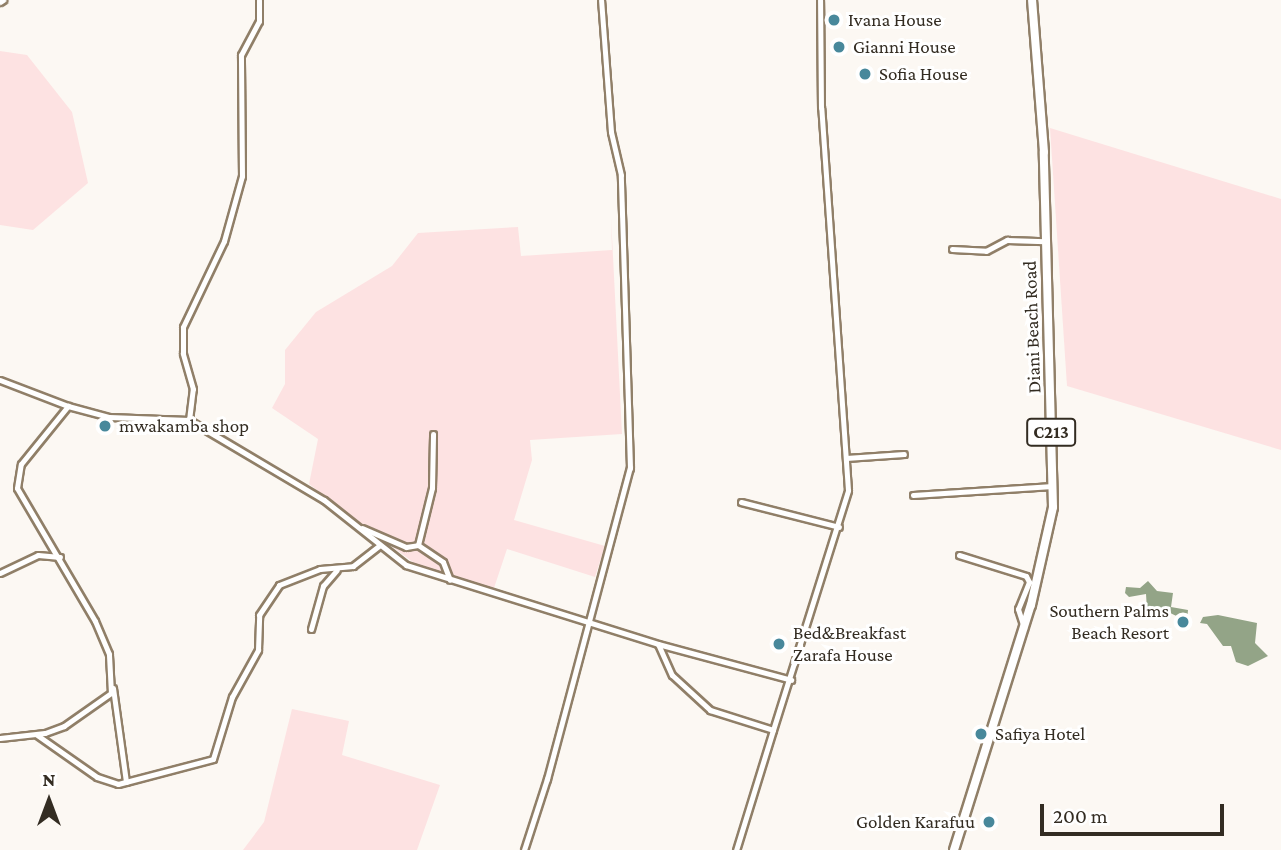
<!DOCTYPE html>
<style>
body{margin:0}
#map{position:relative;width:1281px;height:850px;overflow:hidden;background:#fcf8f3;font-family:"Crimson Pro",serif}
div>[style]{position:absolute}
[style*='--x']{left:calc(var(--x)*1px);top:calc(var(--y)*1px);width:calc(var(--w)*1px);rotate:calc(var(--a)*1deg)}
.green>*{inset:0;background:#fde2e2}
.water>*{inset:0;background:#93a487}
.roads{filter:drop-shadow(2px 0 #907f68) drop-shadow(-2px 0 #907f68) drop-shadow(0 2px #907f68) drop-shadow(0 -2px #907f68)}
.street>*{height:5px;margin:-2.5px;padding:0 2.5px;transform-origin:2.5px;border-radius:2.5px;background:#fff}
.primary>*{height:8px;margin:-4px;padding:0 4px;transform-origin:4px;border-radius:4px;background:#fff}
.dots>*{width:19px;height:19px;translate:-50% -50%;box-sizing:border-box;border:4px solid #fff;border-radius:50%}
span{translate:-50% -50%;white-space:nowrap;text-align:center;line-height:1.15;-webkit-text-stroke:6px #fff;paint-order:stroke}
.shield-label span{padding:2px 5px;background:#fff;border:2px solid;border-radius:5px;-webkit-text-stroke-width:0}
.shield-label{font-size:18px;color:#332c22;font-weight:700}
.poi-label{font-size:19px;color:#332c22}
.left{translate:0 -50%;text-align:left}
.right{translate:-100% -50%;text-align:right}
.street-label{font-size:19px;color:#332c22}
.north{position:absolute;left:14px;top:766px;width:70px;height:70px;-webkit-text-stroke:5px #fff;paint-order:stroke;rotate:0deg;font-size:19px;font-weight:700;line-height:28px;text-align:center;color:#332c22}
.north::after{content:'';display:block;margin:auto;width:24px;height:32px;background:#332c22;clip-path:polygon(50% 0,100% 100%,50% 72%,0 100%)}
.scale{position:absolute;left:1040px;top:804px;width:184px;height:32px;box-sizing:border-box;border:4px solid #332c22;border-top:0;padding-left:9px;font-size:21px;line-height:24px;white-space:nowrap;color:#332c22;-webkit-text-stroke:5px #fff;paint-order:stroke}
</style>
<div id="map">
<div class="green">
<i style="clip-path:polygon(0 51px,27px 55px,72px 112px,88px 183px,33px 230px,0 225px)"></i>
<i style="clip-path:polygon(1050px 128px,1281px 199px,1281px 450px,1067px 386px)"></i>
<i style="clip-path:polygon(611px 217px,622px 434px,530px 440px,532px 460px,514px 520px,605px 546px,595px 577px,507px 549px,494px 588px,414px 563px,309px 484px,318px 439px,272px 408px,285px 384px,285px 350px,316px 312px,392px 266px,418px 233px,518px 227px,521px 256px,612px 250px)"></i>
<i style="clip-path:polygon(292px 709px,349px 721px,342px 755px,440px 785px,417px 850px,243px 850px,264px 822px)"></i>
</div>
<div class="water">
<i style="clip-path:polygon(1148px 581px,1157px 591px,1173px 593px,1171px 607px,1188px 610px,1187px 621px,1168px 612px,1147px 610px,1146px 594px,1129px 597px,1125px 593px,1126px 587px,1140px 588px)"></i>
<i style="clip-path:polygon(1218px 615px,1257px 623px,1255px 643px,1268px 656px,1248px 666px,1236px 662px,1231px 646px,1223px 646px,1207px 624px,1200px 623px,1203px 617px)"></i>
</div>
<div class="roads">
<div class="street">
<i style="--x:0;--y:2;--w:4;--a:-34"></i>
<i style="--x:952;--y:249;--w:34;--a:3"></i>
<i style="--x:986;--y:251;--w:24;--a:-28"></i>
<i style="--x:1007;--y:240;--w:38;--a:2"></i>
<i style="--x:0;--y:380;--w:73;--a:20.9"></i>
<i style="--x:68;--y:406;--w:42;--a:15"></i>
<i style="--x:109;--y:417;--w:80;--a:2.1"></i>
<i style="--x:189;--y:420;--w:157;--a:30.7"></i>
<i style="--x:324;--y:500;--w:105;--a:38.4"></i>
<i style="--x:406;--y:565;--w:264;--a:17.4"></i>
<i style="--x:658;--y:644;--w:34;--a:66"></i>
<i style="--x:672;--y:675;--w:52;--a:42.6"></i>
<i style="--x:710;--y:710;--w:66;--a:17.6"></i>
<i style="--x:773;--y:730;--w:126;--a:107.1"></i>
<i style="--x:189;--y:420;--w:31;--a:-83"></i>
<i style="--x:193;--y:389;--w:37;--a:-106"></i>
<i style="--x:183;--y:353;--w:26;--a:-90"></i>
<i style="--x:183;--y:327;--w:95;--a:-64.5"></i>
<i style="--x:224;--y:241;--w:67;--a:-74.5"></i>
<i style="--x:242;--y:176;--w:121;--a:-90.5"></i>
<i style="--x:241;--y:55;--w:38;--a:-62"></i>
<i style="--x:259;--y:21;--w:21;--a:-90"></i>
<i style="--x:846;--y:458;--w:58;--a:-3.9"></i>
<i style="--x:913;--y:495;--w:140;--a:-3.7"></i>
<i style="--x:741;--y:502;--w:101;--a:14.3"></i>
<i style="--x:362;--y:528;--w:48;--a:23.4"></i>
<i style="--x:406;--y:547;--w:12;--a:-9"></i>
<i style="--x:418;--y:545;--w:59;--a:-76.2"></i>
<i style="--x:432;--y:488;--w:54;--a:-88.9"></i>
<i style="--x:418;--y:545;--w:30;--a:34"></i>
<i style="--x:443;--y:562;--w:19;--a:69"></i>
<i style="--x:959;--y:555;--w:70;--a:17.4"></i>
<i style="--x:1026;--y:576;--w:7;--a:63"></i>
<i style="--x:1029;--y:582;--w:29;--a:112"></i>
<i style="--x:1018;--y:609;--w:20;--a:72"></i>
<i style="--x:0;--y:573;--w:42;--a:-25.3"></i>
<i style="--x:38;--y:555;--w:22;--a:5"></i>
<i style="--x:311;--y:629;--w:45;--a:-74.4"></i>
<i style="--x:323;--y:586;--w:21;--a:-49"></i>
<i style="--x:658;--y:644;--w:138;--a:15.1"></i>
<i style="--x:113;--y:688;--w:95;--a:82.1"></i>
<i style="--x:773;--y:730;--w:251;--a:-72.6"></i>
<i style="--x:848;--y:490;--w:383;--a:-94"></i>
<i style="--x:821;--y:108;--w:108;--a:-90.5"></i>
<i style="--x:37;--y:735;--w:73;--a:35"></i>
<i style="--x:97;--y:777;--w:22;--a:18"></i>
<i style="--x:118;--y:784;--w:98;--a:-14.7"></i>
<i style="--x:213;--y:759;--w:65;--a:-73"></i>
<i style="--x:232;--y:697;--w:54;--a:-61"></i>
<i style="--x:258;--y:650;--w:35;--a:-88"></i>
<i style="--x:259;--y:615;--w:36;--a:-56"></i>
<i style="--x:279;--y:585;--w:44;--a:-21.3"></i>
<i style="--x:320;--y:569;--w:33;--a:-5"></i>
<i style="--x:353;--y:566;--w:33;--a:-38"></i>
<i style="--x:0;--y:738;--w:45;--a:-6.3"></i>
<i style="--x:45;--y:733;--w:20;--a:-20"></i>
<i style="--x:64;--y:726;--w:57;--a:-35.1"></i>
<i style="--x:111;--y:693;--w:39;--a:-93"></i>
<i style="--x:109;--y:654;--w:36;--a:-113"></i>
<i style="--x:95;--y:621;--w:154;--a:-120.4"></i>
<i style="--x:17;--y:488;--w:24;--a:-81"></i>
<i style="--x:21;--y:464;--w:75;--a:-51"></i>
<i style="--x:524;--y:850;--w:75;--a:-72.1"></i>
<i style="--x:547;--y:779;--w:322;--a:-75.1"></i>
<i style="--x:630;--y:468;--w:293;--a:-91.8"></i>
<i style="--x:621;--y:175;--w:44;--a:-103.1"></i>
<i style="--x:611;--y:132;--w:132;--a:-94.3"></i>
</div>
<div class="primary">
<i style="--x:954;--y:850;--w:257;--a:-72.6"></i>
<i style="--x:1031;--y:605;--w:100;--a:-77.3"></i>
<i style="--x:1053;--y:507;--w:355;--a:-91.5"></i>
<i style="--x:1044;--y:152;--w:152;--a:-94.5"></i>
</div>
</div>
<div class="dots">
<i style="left:834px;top:20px;background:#48889b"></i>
<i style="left:839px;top:47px;background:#48889b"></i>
<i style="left:865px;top:74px;background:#48889b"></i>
<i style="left:105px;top:426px;background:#48889b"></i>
<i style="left:1183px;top:622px;background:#48889b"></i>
<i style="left:779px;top:644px;background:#48889b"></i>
<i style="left:981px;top:734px;background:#48889b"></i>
<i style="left:989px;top:822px;background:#48889b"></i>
</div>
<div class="shield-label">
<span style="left:1051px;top:432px">C213</span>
</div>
<div class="poi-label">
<span class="left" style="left:848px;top:20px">Ivana House</span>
<span class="left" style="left:853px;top:47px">Gianni House</span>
<span class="left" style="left:879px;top:74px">Sofia House</span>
<span class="left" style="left:119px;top:426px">mwakamba shop</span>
<span class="right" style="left:1169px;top:622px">Southern Palms<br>Beach Resort</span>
<span class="left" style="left:793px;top:644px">Bed&amp;Breakfast<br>Zarafa House</span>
<span class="left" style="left:995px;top:734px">Safiya Hotel</span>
<span class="right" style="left:975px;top:822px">Golden Karafuu</span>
</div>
<div class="street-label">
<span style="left:1032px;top:327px;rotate:-92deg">Diani Beach Road</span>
</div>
<div class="north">N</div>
<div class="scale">200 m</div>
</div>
